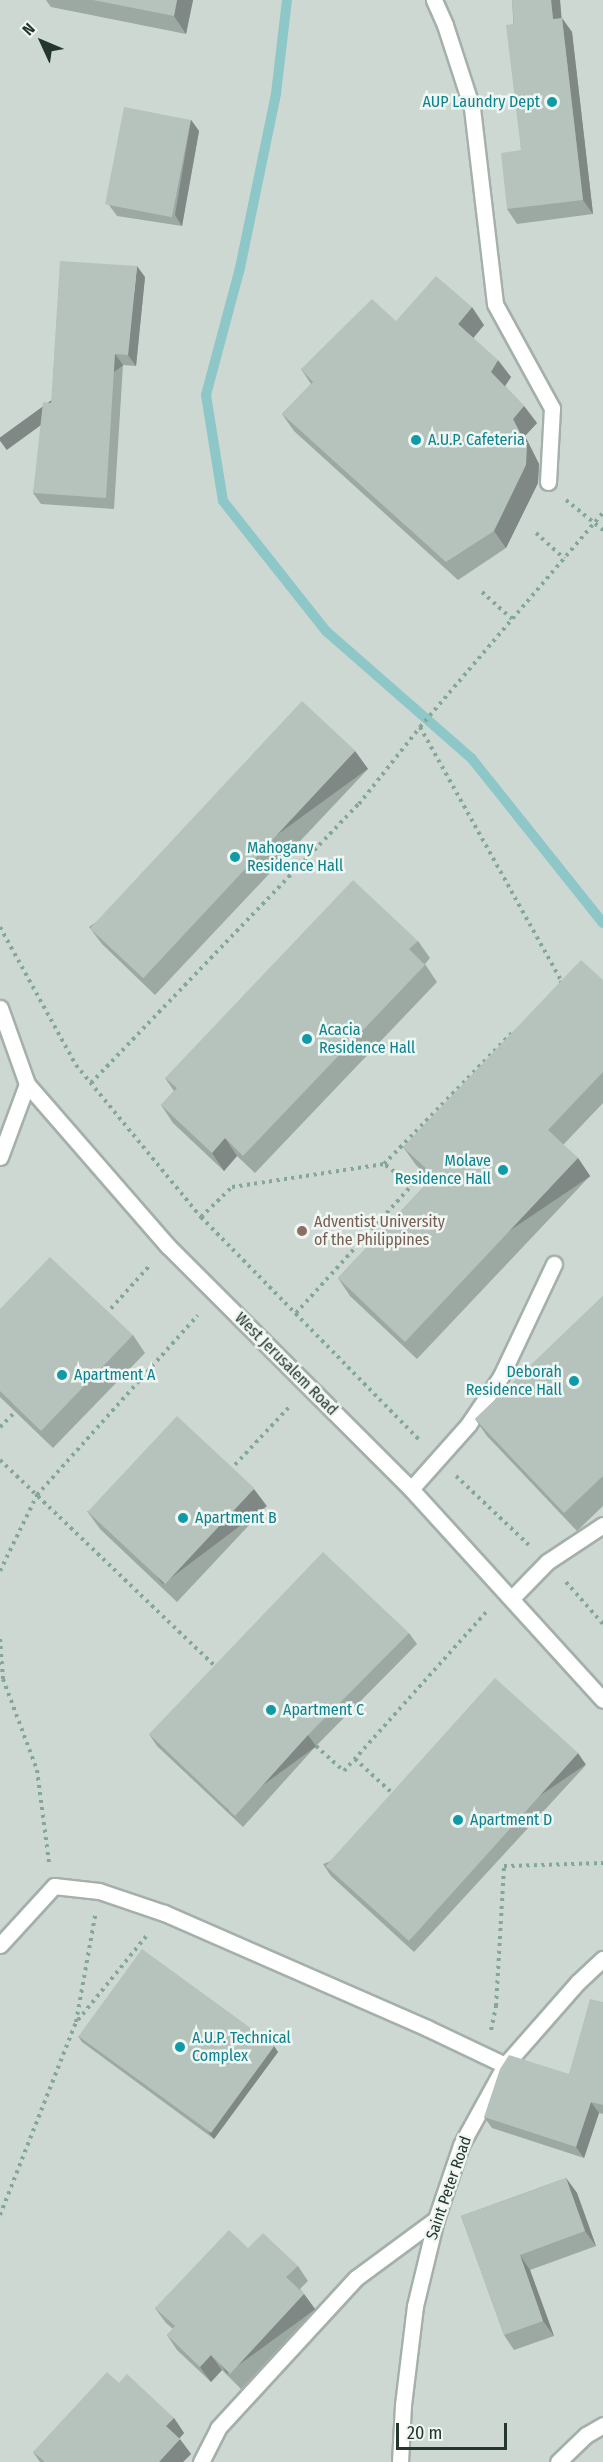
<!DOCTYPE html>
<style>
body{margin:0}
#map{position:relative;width:603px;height:2462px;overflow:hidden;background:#e0e9e3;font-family:"Fira Sans Condensed",sans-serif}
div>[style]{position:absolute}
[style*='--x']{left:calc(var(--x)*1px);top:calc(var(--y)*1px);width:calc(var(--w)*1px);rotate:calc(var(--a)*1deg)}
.built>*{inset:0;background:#ced8d2;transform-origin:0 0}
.stream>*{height:10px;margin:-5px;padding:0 5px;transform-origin:5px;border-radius:5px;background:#8ec7c7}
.path>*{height:4px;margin-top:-2px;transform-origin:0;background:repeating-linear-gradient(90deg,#84a898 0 3px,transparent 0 7.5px)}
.roads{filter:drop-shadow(2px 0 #a4b0a9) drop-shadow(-2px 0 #a4b0a9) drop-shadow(0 2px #a4b0a9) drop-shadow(0 -2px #a4b0a9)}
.service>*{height:15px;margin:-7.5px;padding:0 7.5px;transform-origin:7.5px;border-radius:7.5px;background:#fff}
.wall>*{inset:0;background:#9ca8a2}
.shaded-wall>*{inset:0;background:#7f8884;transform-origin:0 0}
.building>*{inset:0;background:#b5c3bc;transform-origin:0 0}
.dots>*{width:16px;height:16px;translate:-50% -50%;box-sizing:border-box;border:3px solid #f0f6f2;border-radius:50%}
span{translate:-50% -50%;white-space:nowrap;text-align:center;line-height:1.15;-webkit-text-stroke:5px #f0f6f2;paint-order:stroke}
.culture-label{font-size:16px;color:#0d838f}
.right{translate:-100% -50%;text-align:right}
.left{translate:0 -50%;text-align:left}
.education-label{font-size:16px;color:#785e54}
.street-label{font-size:16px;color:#23372e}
.north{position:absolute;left:12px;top:12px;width:60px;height:60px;-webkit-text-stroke:4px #f0f6f2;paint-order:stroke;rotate:314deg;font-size:16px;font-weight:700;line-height:24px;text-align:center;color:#23372e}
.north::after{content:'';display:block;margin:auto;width:21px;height:27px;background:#23372e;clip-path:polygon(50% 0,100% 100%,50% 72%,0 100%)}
.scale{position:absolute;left:396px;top:2423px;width:111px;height:27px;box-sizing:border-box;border:3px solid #23372e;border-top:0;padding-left:8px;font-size:18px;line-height:21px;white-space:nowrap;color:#23372e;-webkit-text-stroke:4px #f0f6f2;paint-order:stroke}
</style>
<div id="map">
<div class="built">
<i style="left:0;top:0;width:603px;height:2462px"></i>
</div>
<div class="stream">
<i style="--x:287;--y:0;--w:95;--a:96.7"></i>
<i style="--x:276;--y:94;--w:178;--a:101.7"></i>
<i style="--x:240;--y:268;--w:131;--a:105"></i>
<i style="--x:206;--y:395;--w:107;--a:80.9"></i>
<i style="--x:223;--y:501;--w:166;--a:51.6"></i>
<i style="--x:326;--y:631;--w:194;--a:41.2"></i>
<i style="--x:472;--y:759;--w:210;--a:51.4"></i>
</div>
<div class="path">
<i style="--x:566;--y:500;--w:48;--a:39"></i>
<i style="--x:536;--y:533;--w:38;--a:42"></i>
<i style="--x:482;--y:592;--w:40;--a:42"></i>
<i style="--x:420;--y:727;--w:292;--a:60.9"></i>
<i style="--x:562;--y:982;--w:4;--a:146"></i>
<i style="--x:0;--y:927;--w:158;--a:61.2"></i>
<i style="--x:76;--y:1065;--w:197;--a:50.6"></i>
<i style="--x:201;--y:1217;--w:313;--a:45.6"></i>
<i style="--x:91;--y:1083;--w:387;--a:-46.2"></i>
<i style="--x:359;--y:804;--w:98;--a:-51.6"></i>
<i style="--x:420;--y:727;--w:282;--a:-49.5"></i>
<i style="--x:201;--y:1217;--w:43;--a:-44.1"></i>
<i style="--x:232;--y:1187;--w:154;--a:-8.6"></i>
<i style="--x:384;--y:1164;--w:183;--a:-45.7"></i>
<i style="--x:296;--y:1313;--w:173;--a:-47.8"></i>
<i style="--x:412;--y:1185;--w:35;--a:-143"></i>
<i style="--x:106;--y:1314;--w:67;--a:-48"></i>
<i style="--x:0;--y:1427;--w:21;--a:-45"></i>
<i style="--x:0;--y:1460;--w:302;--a:43.8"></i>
<i style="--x:230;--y:1470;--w:88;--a:-46.8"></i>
<i style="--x:456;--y:1476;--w:100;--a:43.4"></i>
<i style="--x:0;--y:1571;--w:85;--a:-64"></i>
<i style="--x:37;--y:1495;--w:241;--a:-48.2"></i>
<i style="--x:566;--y:1582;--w:56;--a:48.6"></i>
<i style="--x:0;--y:1639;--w:40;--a:85.7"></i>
<i style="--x:3;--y:1679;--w:97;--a:69.5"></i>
<i style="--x:37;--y:1770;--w:93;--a:82.6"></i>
<i style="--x:316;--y:1746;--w:38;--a:42"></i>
<i style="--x:344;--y:1771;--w:216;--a:-48.2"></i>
<i style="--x:355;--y:1759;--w:50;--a:42.6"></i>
<i style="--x:78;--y:2020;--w:109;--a:-50.9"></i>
<i style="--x:491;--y:2030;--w:25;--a:-78"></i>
<i style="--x:496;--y:2006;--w:140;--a:-86.7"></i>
<i style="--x:504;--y:1866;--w:99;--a:-1.7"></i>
<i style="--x:0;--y:2215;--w:207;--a:-68.5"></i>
<i style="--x:76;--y:2022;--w:108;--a:-79.8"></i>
</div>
<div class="roads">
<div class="service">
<i style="--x:434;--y:0;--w:27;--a:66"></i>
<i style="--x:445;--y:25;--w:87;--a:72"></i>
<i style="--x:472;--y:108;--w:197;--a:83.3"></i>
<i style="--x:495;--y:304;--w:119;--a:61.3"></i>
<i style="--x:552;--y:408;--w:74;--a:93.1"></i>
<i style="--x:0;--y:1008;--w:81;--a:70.4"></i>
<i style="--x:27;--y:1084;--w:215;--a:49"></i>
<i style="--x:168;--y:1246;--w:344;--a:45"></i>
<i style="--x:411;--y:1489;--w:285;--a:47.7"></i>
<i style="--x:0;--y:1157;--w:78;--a:-69.7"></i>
<i style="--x:411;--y:1489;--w:86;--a:-48.3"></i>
<i style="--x:468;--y:1425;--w:59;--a:-56"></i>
<i style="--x:501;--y:1376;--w:124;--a:-64.7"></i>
<i style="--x:512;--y:1598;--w:50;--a:-45.8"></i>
<i style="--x:547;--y:1562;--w:67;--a:-33.5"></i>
<i style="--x:0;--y:1945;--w:80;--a:-47.5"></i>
<i style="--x:54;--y:1886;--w:45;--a:6.3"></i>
<i style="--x:99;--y:1891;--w:69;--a:18.7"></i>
<i style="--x:164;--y:1913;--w:287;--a:23.6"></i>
<i style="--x:427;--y:2028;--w:86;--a:25.4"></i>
<i style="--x:201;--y:2462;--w:38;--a:-63"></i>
<i style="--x:218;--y:2428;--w:204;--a:-47.4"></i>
<i style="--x:356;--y:2278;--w:99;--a:-36.4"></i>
<i style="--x:400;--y:2462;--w:57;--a:-87"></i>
<i style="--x:403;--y:2405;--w:100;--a:-83.1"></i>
<i style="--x:415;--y:2306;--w:89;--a:-76.4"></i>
<i style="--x:436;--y:2219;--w:78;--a:-71.3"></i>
<i style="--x:461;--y:2145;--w:91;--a:-61.2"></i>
<i style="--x:505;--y:2065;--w:111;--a:-48.7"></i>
<i style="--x:578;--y:1982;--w:34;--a:-43"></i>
<i style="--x:558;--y:2462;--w:39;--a:-44"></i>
<i style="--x:586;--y:2435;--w:20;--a:-30"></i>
</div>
</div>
<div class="wall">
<i style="clip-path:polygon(46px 0,193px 0,186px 34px,51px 7px)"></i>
<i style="clip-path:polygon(512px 0,560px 0,561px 18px,572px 32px,593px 214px,517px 224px,507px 209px,521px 150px)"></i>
<i style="clip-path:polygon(191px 120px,199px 131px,182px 226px,117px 216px,109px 205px)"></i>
<i style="clip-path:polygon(145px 277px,136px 366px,123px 365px,114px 509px,41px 504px,33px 493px,51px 403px)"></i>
<i style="clip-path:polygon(396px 321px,484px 325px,473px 338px,511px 377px,505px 386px,524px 406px,537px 423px,525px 436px,539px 464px,538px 483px,506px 548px,458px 580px,294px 431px,282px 414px,311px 384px,301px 369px)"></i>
<i style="clip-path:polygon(355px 751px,368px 769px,155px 995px,102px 944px,89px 927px)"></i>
<i style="clip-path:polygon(418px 941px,430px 958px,425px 964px,437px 982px,255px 1173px,237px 1156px,224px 1171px,173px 1123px,161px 1105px,174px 1091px,165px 1078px)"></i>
<i style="clip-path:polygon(603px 980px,603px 1103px,563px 1145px,578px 1158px,590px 1176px,417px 1359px,350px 1296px,338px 1278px,431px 1179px,416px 1165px,403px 1147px)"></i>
<i style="clip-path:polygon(603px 1296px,603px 1506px,577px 1531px,487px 1436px,475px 1419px)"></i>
<i style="clip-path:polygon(0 1309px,133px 1335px,145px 1353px,53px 1448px,0 1397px)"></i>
<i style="clip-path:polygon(267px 1506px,177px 1602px,100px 1529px,87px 1511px)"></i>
<i style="clip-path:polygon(409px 1633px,417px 1644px,316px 1746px,243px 1827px,157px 1746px,149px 1734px)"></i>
<i style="clip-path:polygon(586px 1765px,414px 1952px,331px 1876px,323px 1864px)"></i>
<i style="clip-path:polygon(603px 2002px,603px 2114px,599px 2113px,584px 2158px,492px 2128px,484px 2117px,569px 2074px)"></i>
<i style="clip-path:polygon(78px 2036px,274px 2046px,278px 2052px,214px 2139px,82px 2042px)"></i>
<i style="clip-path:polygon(566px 2178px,577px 2193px,596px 2246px,530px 2270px,554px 2336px,514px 2350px,504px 2335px,461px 2216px)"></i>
<i style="clip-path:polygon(248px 2248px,298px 2266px,308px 2281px,300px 2289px,304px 2294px,315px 2309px,241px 2389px,222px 2370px,211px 2382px,177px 2350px,167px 2335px,173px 2329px,166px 2323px,155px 2308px)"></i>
<i style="clip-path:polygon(119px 2383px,174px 2418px,184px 2433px,179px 2439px,191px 2454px,183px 2462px,40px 2462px,33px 2452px)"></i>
</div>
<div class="shaded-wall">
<i style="clip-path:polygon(177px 0,193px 0,186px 34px,174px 16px)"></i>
<i style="clip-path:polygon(551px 0,560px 0,563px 34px,553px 19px)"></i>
<i style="clip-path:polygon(562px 18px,572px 32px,593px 214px,583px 200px)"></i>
<i style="clip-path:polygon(191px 120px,199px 131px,182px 226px,175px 215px)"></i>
<i style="clip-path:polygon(137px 266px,145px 277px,136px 366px,128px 355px)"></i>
<i style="clip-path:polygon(472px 307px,484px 325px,470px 342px,458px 324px)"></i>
<i style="left:115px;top:354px;width:14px;height:144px;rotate:54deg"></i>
<i style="clip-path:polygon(498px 360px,511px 377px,503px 389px,491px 372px)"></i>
<i style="clip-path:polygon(524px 406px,537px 423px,525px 436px,539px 464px,538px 483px,506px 548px,494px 531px,513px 419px)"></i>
<i style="left:355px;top:751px;width:22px;height:310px;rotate:54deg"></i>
<i style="clip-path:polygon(225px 1138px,237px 1156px,224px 1171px,212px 1153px)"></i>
<i style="left:578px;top:1158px;width:22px;height:253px;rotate:56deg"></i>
<i style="left:254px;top:1489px;width:21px;height:130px;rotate:53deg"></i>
<i style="left:308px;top:1735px;width:14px;height:109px;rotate:54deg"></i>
<i style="left:578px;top:1753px;width:14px;height:255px;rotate:56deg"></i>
<i style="clip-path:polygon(274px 2046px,278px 2052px,214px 2139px,209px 2133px)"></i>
<i style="clip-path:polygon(591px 2102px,599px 2113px,584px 2158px,576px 2147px)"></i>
<i style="clip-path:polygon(566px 2178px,577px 2193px,596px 2246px,585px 2231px)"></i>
<i style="clip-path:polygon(520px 2255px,530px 2270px,554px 2336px,543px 2321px)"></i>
<i style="left:304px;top:2294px;width:19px;height:109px;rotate:54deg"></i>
<i style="clip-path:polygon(211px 2355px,222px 2370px,211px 2382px,200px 2367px)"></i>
<i style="clip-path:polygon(174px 2418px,184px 2433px,177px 2441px,166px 2426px)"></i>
<i style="clip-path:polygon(180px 2439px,191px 2454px,183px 2462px,159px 2462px)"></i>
</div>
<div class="building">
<i style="clip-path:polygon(93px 0,177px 0,174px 16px)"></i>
<i style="clip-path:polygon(512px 0,551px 0,553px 19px,562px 18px,583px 200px,507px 209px,501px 153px,521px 150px,506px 25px,514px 24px)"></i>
<i style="left:124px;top:107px;width:68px;height:99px;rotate:11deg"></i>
<i style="clip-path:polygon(60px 261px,137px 266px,128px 355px,115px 354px,106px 498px,33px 493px,43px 402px,51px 403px)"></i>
<i style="clip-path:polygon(436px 276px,472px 307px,458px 324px,498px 360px,491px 372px,524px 406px,513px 419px,527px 446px,526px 465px,494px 531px,446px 562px,282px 414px,313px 382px,301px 369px,372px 299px,396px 321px)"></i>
<i style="left:302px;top:701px;width:73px;height:311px;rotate:43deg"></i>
<i style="clip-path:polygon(353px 880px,418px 941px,409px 949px,425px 965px,243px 1156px,225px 1138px,212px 1153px,161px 1105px,177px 1088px,165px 1078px)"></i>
<i style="clip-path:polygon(581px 960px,603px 980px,603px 1072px,548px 1130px,578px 1158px,405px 1342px,338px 1278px,434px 1176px,403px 1147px)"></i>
<i style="clip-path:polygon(50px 1257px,133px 1335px,41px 1431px,0 1391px,0 1309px)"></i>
<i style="clip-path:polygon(603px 1296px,603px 1476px,564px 1513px,475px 1419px)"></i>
<i style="left:177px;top:1416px;width:106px;height:131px;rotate:43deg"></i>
<i style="clip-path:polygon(323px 1552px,409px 1633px,308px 1735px,235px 1816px,149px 1734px)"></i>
<i style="left:495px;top:1678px;width:112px;height:253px;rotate:42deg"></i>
<i style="left:142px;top:1949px;width:164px;height:108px;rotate:36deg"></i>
<i style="clip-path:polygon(590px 1999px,603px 2002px,603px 2105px,591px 2102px,576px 2147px,484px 2117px,500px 2069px,509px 2055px,569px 2074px)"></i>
<i style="clip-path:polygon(566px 2178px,585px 2231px,520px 2255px,543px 2321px,504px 2335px,461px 2216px)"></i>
<i style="clip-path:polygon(229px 2230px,248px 2248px,263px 2233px,298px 2266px,286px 2277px,304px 2294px,230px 2374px,211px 2355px,200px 2367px,167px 2335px,175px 2326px,155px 2308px)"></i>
<i style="clip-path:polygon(107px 2372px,119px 2383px,127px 2374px,174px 2418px,166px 2426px,180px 2439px,159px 2462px,43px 2462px,44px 2461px,33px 2452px)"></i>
</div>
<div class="dots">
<i style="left:552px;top:102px;background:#0f9aa8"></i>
<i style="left:416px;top:440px;background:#0f9aa8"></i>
<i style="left:235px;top:857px;background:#0f9aa8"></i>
<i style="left:307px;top:1039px;background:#0f9aa8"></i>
<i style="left:503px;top:1170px;background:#0f9aa8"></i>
<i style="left:302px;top:1231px;background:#8d6e63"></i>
<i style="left:62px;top:1375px;background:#0f9aa8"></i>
<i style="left:574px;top:1381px;background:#0f9aa8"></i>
<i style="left:183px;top:1518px;background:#0f9aa8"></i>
<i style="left:271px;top:1710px;background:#0f9aa8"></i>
<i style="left:458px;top:1820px;background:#0f9aa8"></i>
<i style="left:180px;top:2047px;background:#0f9aa8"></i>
</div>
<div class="culture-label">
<span class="right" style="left:540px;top:102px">AUP Laundry Dept</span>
<span class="left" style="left:428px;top:440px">A.U.P. Cafeteria</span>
<span class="left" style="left:247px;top:857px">Mahogany<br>Residence Hall</span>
<span class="left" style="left:319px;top:1039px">Acacia<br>Residence Hall</span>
<span class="right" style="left:491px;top:1170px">Molave<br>Residence Hall</span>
<span class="right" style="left:562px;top:1381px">Deborah<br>Residence Hall</span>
<span class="left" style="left:74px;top:1375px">Apartment A</span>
<span class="left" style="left:195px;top:1518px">Apartment B</span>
<span class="left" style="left:283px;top:1710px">Apartment C</span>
<span class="left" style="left:470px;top:1820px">Apartment D</span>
<span class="left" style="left:192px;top:2047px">A.U.P. Technical<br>Complex</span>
</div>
<div class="education-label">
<span class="left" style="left:314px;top:1231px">Adventist University<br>of the Philippines</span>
</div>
<div class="street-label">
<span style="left:286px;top:1364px;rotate:45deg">West Jerusalem Road</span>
<span style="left:449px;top:2188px;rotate:-71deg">Saint Peter Road</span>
</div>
<div class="north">N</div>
<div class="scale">20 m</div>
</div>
